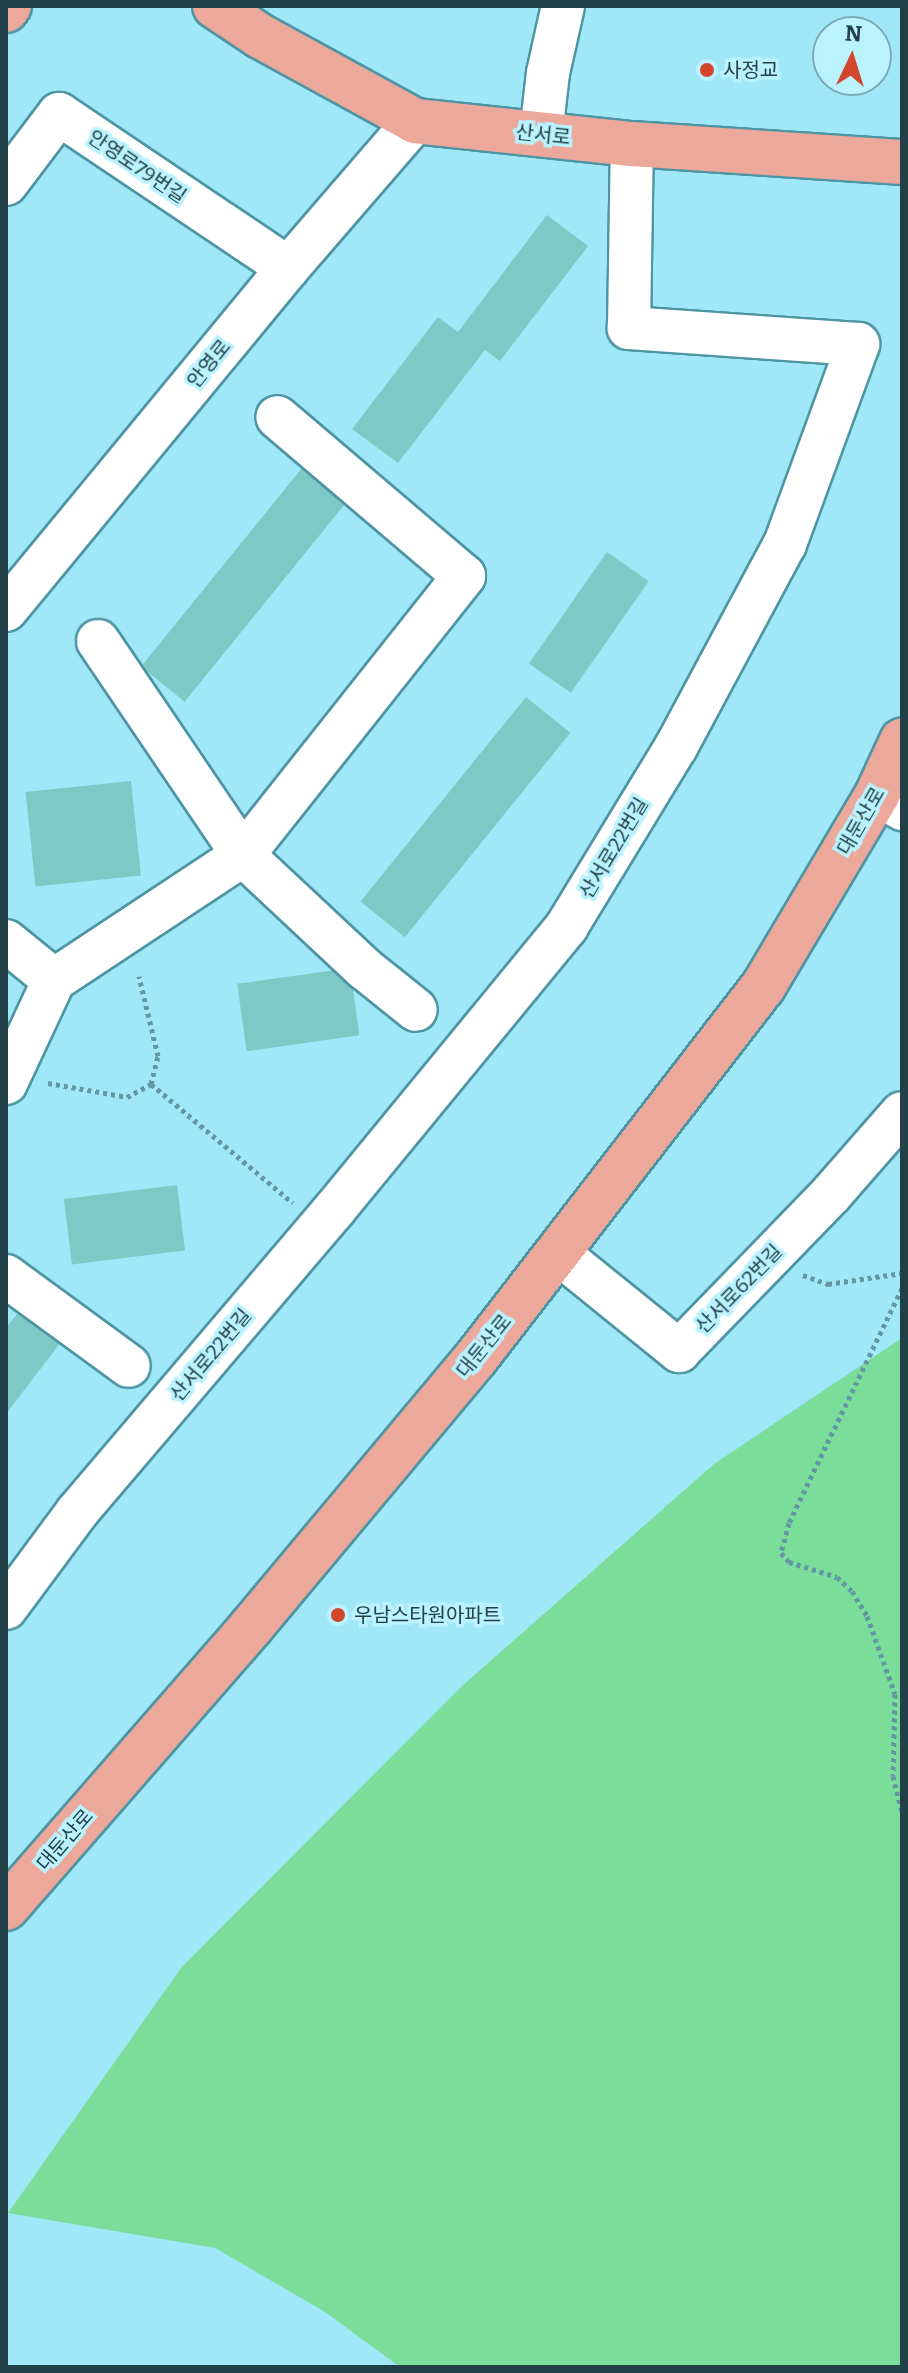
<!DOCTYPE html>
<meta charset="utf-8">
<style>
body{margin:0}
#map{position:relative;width:908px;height:2373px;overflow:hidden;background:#a0e8f8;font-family:Bitter,"Noto Sans KR",serif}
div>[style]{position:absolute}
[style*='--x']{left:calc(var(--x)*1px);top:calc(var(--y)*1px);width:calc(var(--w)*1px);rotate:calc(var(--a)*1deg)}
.green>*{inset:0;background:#7bdd9a}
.building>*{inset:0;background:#7ec8c6;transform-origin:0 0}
.path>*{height:5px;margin-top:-2.5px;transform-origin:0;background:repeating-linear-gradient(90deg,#6397a2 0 4px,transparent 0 8px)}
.roads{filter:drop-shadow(2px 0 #4e95a4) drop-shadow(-2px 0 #4e95a4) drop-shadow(0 2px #4e95a4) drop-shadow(0 -2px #4e95a4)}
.minor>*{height:42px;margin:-21px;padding:0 21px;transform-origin:21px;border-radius:21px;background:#fff}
.major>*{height:44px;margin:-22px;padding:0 22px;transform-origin:22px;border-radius:22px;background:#eca89a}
.dots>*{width:22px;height:22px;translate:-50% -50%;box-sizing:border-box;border:4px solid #baf2ff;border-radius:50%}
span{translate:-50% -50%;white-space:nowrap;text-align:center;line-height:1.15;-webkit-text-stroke:7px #baf2ff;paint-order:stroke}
.poi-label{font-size:20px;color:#224047}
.left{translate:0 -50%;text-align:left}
.street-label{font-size:20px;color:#224047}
.frame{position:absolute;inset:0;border:8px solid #224047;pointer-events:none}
.north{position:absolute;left:812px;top:16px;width:80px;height:80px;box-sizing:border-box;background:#baf2ff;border:2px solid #7dabb5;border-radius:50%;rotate:4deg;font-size:22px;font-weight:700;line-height:32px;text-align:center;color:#224047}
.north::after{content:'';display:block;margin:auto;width:28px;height:36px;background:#d2462c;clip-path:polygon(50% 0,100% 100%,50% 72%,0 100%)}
</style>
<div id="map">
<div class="green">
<i style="clip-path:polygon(902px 1338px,902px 2367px,400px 2367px,325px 2312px,215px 2248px,8px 2213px,181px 1968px,462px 1686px,714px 1464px)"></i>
</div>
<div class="building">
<i style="clip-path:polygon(547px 215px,588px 246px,500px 361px,485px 350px,398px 463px,352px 429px,438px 317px,458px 332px)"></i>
<i style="left:306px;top:463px;width:56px;height:262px;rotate:39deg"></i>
<i style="left:607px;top:552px;width:51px;height:136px;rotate:35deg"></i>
<i style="left:526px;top:697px;width:57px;height:263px;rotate:39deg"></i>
<i style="left:131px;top:781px;width:95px;height:106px;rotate:84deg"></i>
<i style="left:350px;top:968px;width:68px;height:114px;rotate:82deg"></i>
<i style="left:177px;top:1185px;width:66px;height:114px;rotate:83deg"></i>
<i style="clip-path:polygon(20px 1310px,61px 1342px,6px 1414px,6px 1328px)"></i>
</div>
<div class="path">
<i style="--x:48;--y:1083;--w:80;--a:10"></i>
<i style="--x:127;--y:1097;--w:27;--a:-28"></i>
<i style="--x:151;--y:1084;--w:29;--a:-76"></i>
<i style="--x:158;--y:1056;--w:82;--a:-103.4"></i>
<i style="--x:151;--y:1084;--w:185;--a:40"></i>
<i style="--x:803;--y:1275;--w:27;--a:20"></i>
<i style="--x:828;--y:1284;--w:75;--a:-8.5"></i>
<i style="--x:902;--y:1288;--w:261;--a:115.7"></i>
<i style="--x:789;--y:1523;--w:31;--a:105"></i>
<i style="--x:781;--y:1553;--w:12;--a:48"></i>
<i style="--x:789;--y:1562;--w:50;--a:17.4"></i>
<i style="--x:837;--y:1577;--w:21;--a:43"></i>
<i style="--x:852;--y:1591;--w:29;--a:59"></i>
<i style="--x:867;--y:1616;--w:83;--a:70.3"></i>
<i style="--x:895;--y:1694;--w:82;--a:91.4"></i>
<i style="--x:893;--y:1776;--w:37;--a:76"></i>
</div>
<div class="roads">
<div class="minor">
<i style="--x:541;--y:134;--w:61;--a:-83.5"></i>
<i style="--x:548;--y:73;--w:69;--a:-77.4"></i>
<i style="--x:6;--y:184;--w:88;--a:-52.9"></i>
<i style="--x:59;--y:114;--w:276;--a:33.9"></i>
<i style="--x:6;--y:610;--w:443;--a:-50.5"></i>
<i style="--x:288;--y:268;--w:194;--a:-49.2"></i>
<i style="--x:98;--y:641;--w:258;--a:55.9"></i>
<i style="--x:243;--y:855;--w:167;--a:43.1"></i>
<i style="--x:365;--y:969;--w:65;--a:38.8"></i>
<i style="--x:877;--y:795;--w:29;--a:29"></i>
<i style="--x:6;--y:941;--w:62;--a:39.1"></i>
<i style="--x:54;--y:980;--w:227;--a:-33.5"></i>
<i style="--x:243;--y:855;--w:356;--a:-51.6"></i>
<i style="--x:464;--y:576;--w:245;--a:-139.6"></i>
<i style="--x:6;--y:1083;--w:114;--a:-65"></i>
<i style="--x:558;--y:1253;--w:156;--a:39"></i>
<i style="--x:679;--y:1351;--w:220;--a:-45.9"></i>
<i style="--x:832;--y:1193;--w:106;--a:-48.8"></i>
<i style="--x:6;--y:1276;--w:152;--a:36.2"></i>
<i style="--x:6;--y:1608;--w:119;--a:-53.5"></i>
<i style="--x:77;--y:1512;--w:397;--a:-49.6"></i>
<i style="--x:334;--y:1210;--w:367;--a:-50.6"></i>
<i style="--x:567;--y:926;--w:210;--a:-58.7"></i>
<i style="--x:676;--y:747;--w:230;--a:-61.8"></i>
<i style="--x:785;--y:544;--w:213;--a:-69.9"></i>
<i style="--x:858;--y:344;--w:230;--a:-176"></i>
<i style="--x:629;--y:328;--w:184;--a:-89.1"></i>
</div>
<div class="major">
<i style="--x:215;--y:6;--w:54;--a:33.7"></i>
<i style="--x:260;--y:36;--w:177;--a:28.7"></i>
<i style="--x:415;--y:121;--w:218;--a:6.1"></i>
<i style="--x:632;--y:144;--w:271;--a:3.8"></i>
<i style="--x:6;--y:10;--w:5;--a:-53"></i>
<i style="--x:6;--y:1908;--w:373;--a:-48.9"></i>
<i style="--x:251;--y:1627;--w:351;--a:-50.1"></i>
<i style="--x:476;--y:1358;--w:469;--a:-52.3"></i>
<i style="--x:763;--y:987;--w:223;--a:-59.3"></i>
<i style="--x:877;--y:795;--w:60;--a:-65.2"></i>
</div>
</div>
<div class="dots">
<i style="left:707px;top:70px;background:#d2462c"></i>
<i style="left:338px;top:1615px;background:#d2462c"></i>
</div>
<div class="poi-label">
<span class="left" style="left:723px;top:70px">사정교</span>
<span class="left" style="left:354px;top:1615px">우남스타원아파트</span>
</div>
<div class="street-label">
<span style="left:543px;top:135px;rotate:6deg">산서로</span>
<span style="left:137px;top:167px;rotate:34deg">안영로79번길</span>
<span style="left:209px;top:364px;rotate:-51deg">안영로</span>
<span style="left:861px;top:821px;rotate:-60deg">대둔산로</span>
<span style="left:614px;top:848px;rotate:-59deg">산서로22번길</span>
<span style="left:739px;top:1289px;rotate:-46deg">산서로62번길</span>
<span style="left:484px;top:1346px;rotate:-51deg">대둔산로</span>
<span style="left:211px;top:1355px;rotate:-50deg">산서로22번길</span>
<span style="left:65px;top:1840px;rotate:-49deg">대둔산로</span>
</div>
<div class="frame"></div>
<div class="north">N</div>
</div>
